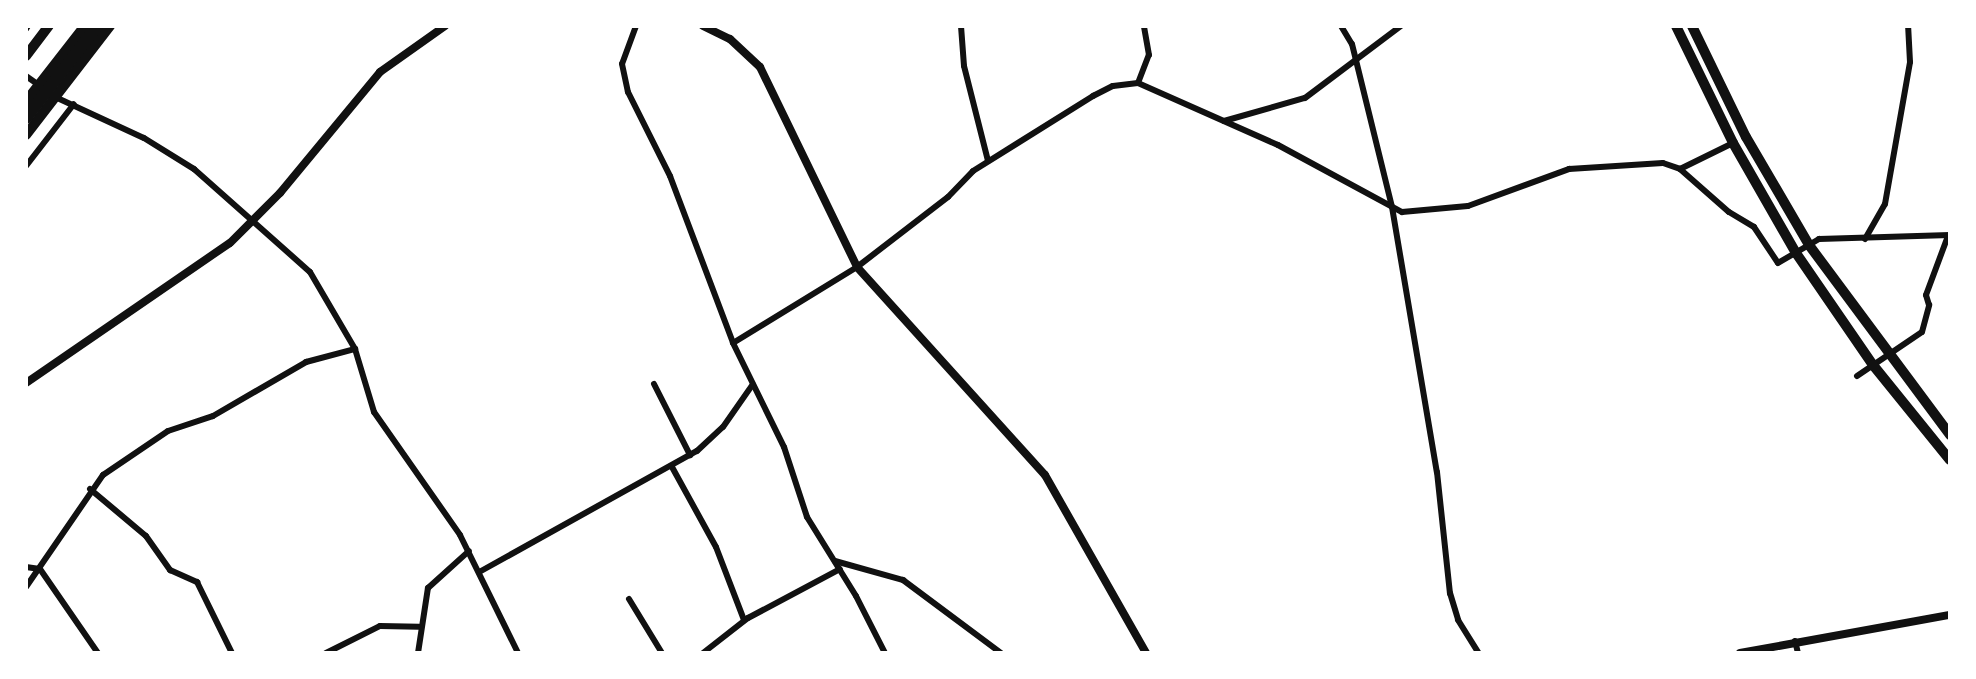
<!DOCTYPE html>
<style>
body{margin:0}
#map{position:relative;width:1976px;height:679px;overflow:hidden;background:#fff;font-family:Commissioner,sans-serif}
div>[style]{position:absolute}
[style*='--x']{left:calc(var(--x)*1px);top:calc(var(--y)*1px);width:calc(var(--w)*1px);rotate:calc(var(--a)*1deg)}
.minor>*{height:6px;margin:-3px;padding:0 3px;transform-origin:3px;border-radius:3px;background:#111}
.tertiary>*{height:8px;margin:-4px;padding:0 4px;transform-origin:4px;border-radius:4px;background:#111}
.primary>*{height:10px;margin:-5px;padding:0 5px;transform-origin:5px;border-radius:5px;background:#111}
.trunk>*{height:10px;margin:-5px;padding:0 5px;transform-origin:5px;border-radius:5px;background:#111}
.motorway>*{height:12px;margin:-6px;padding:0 6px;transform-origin:6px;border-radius:6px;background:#111}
span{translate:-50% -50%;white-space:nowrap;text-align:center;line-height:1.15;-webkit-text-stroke:7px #fff;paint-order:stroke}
.frame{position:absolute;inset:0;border:28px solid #fff;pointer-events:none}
</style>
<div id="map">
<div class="minor">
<i style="--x:636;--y:26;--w:40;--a:110.2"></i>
<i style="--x:622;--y:64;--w:29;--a:78"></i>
<i style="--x:628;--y:92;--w:94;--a:63.4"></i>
<i style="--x:670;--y:176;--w:178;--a:69.3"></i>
<i style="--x:733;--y:343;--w:116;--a:63.9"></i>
<i style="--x:784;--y:447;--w:74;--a:71.8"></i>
<i style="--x:807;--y:517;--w:93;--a:58.2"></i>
<i style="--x:856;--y:596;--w:64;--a:63"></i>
<i style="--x:961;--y:26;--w:40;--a:85.7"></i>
<i style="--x:964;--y:66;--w:98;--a:75.8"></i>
<i style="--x:1341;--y:26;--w:21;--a:59"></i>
<i style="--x:1352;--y:44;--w:168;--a:76.2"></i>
<i style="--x:1392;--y:207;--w:269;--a:80.4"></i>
<i style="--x:1437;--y:472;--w:122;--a:83.9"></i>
<i style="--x:1450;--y:593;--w:28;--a:73"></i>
<i style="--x:1458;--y:620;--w:39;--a:58"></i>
<i style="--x:26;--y:29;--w:4;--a:-56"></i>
<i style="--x:26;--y:76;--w:16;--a:35"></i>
<i style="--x:1138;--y:83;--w:30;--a:-69"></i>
<i style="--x:1149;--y:55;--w:29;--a:-100"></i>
<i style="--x:53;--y:96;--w:100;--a:24.8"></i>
<i style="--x:144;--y:138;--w:59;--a:31.8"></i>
<i style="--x:194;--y:169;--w:155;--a:41.6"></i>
<i style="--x:310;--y:272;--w:89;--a:59.7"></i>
<i style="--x:355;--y:349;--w:66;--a:73.2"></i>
<i style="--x:374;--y:412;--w:150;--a:55"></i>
<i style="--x:460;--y:535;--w:131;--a:63.8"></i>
<i style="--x:1224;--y:121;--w:84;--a:-15.9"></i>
<i style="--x:1305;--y:98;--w:120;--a:-36.9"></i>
<i style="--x:26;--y:166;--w:78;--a:-52.3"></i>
<i style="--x:1680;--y:169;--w:59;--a:-26.1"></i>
<i style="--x:1865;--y:239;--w:40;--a:-60.3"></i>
<i style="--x:1885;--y:204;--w:144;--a:-80"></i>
<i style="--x:1910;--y:62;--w:36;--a:-93"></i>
<i style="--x:733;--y:343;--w:145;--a:-31.5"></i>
<i style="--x:857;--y:267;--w:115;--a:-37.6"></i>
<i style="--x:948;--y:197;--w:36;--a:-46"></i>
<i style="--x:973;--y:171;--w:142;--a:-32"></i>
<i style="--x:1093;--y:96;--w:22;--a:-27"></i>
<i style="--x:1113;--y:86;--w:25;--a:-7"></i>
<i style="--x:1138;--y:83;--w:153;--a:23.9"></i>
<i style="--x:1278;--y:145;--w:141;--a:28.4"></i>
<i style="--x:1402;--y:212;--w:66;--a:-5.2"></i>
<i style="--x:1468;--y:206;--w:108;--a:-20.1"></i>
<i style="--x:1569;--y:169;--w:94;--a:-3.7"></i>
<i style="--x:1663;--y:163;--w:18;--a:19"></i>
<i style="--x:1680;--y:169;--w:65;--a:41.3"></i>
<i style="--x:1729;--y:212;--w:29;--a:31"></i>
<i style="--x:1754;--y:227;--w:43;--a:56.3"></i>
<i style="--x:1778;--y:263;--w:48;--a:-30.3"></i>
<i style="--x:1819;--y:239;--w:131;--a:-1.7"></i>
<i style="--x:1857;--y:376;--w:78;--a:-34.1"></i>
<i style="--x:1922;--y:332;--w:28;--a:-75"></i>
<i style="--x:1929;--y:305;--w:10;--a:-107"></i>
<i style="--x:1926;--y:295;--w:63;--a:-69.6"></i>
<i style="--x:654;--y:384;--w:80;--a:63.1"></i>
<i style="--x:672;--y:467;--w:91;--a:61.2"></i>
<i style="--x:716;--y:547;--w:78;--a:69"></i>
<i style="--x:90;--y:489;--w:73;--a:40"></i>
<i style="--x:146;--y:536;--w:42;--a:54.8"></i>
<i style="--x:170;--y:570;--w:30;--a:24"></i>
<i style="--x:197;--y:582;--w:79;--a:63.8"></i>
<i style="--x:835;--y:561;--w:71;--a:15.6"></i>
<i style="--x:903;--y:580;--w:122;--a:36.7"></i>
<i style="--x:26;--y:567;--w:14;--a:8"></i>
<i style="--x:40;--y:569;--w:102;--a:55.4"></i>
<i style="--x:481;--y:571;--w:247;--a:-29.1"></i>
<i style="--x:697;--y:451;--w:35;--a:-43"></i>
<i style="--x:723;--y:427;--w:52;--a:-55.1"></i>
<i style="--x:26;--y:587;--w:136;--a:-55.5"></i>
<i style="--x:103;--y:475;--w:78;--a:-34.1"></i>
<i style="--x:168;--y:431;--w:47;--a:-18.4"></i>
<i style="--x:213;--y:416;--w:108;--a:-30.1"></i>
<i style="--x:306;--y:362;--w:51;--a:-14.9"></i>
<i style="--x:629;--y:599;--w:63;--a:58.6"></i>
<i style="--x:1795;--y:641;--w:12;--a:76"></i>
<i style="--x:326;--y:653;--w:60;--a:-26.6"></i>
<i style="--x:380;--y:626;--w:39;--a:1"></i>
<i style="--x:418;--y:653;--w:66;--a:-81.3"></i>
<i style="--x:428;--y:588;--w:55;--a:-42.1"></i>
<i style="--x:703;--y:653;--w:57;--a:-37.9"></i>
<i style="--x:748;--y:618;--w:104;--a:-28"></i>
</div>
<div class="tertiary">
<i style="--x:703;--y:26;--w:30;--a:26"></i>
<i style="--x:730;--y:39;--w:41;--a:43"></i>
<i style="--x:760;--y:67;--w:222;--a:64.1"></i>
<i style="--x:857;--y:267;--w:280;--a:47.9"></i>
<i style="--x:1045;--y:475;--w:205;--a:60.4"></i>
<i style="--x:26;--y:383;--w:247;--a:-34.5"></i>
<i style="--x:230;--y:243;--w:71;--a:-45"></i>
<i style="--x:280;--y:193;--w:157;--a:-50.4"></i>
<i style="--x:380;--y:72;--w:80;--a:-35.3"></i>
<i style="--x:1740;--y:653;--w:213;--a:-10.3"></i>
</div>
<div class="primary">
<i style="--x:1676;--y:26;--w:130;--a:64"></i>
<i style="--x:1733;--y:143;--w:127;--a:60.2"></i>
<i style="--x:1796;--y:253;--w:136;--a:55.5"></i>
<i style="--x:1873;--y:365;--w:122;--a:51"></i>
<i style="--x:1692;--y:26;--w:123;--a:64.1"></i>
<i style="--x:1746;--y:137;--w:125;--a:59.7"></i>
<i style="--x:1809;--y:245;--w:237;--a:53.4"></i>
</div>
<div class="trunk">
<i style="--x:26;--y:56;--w:38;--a:-53"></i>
<i style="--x:26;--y:135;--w:138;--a:-52.4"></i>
</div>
<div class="motorway">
<i style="--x:26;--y:103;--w:98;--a:-52.1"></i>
<i style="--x:26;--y:118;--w:116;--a:-52.3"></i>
</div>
<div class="frame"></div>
</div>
